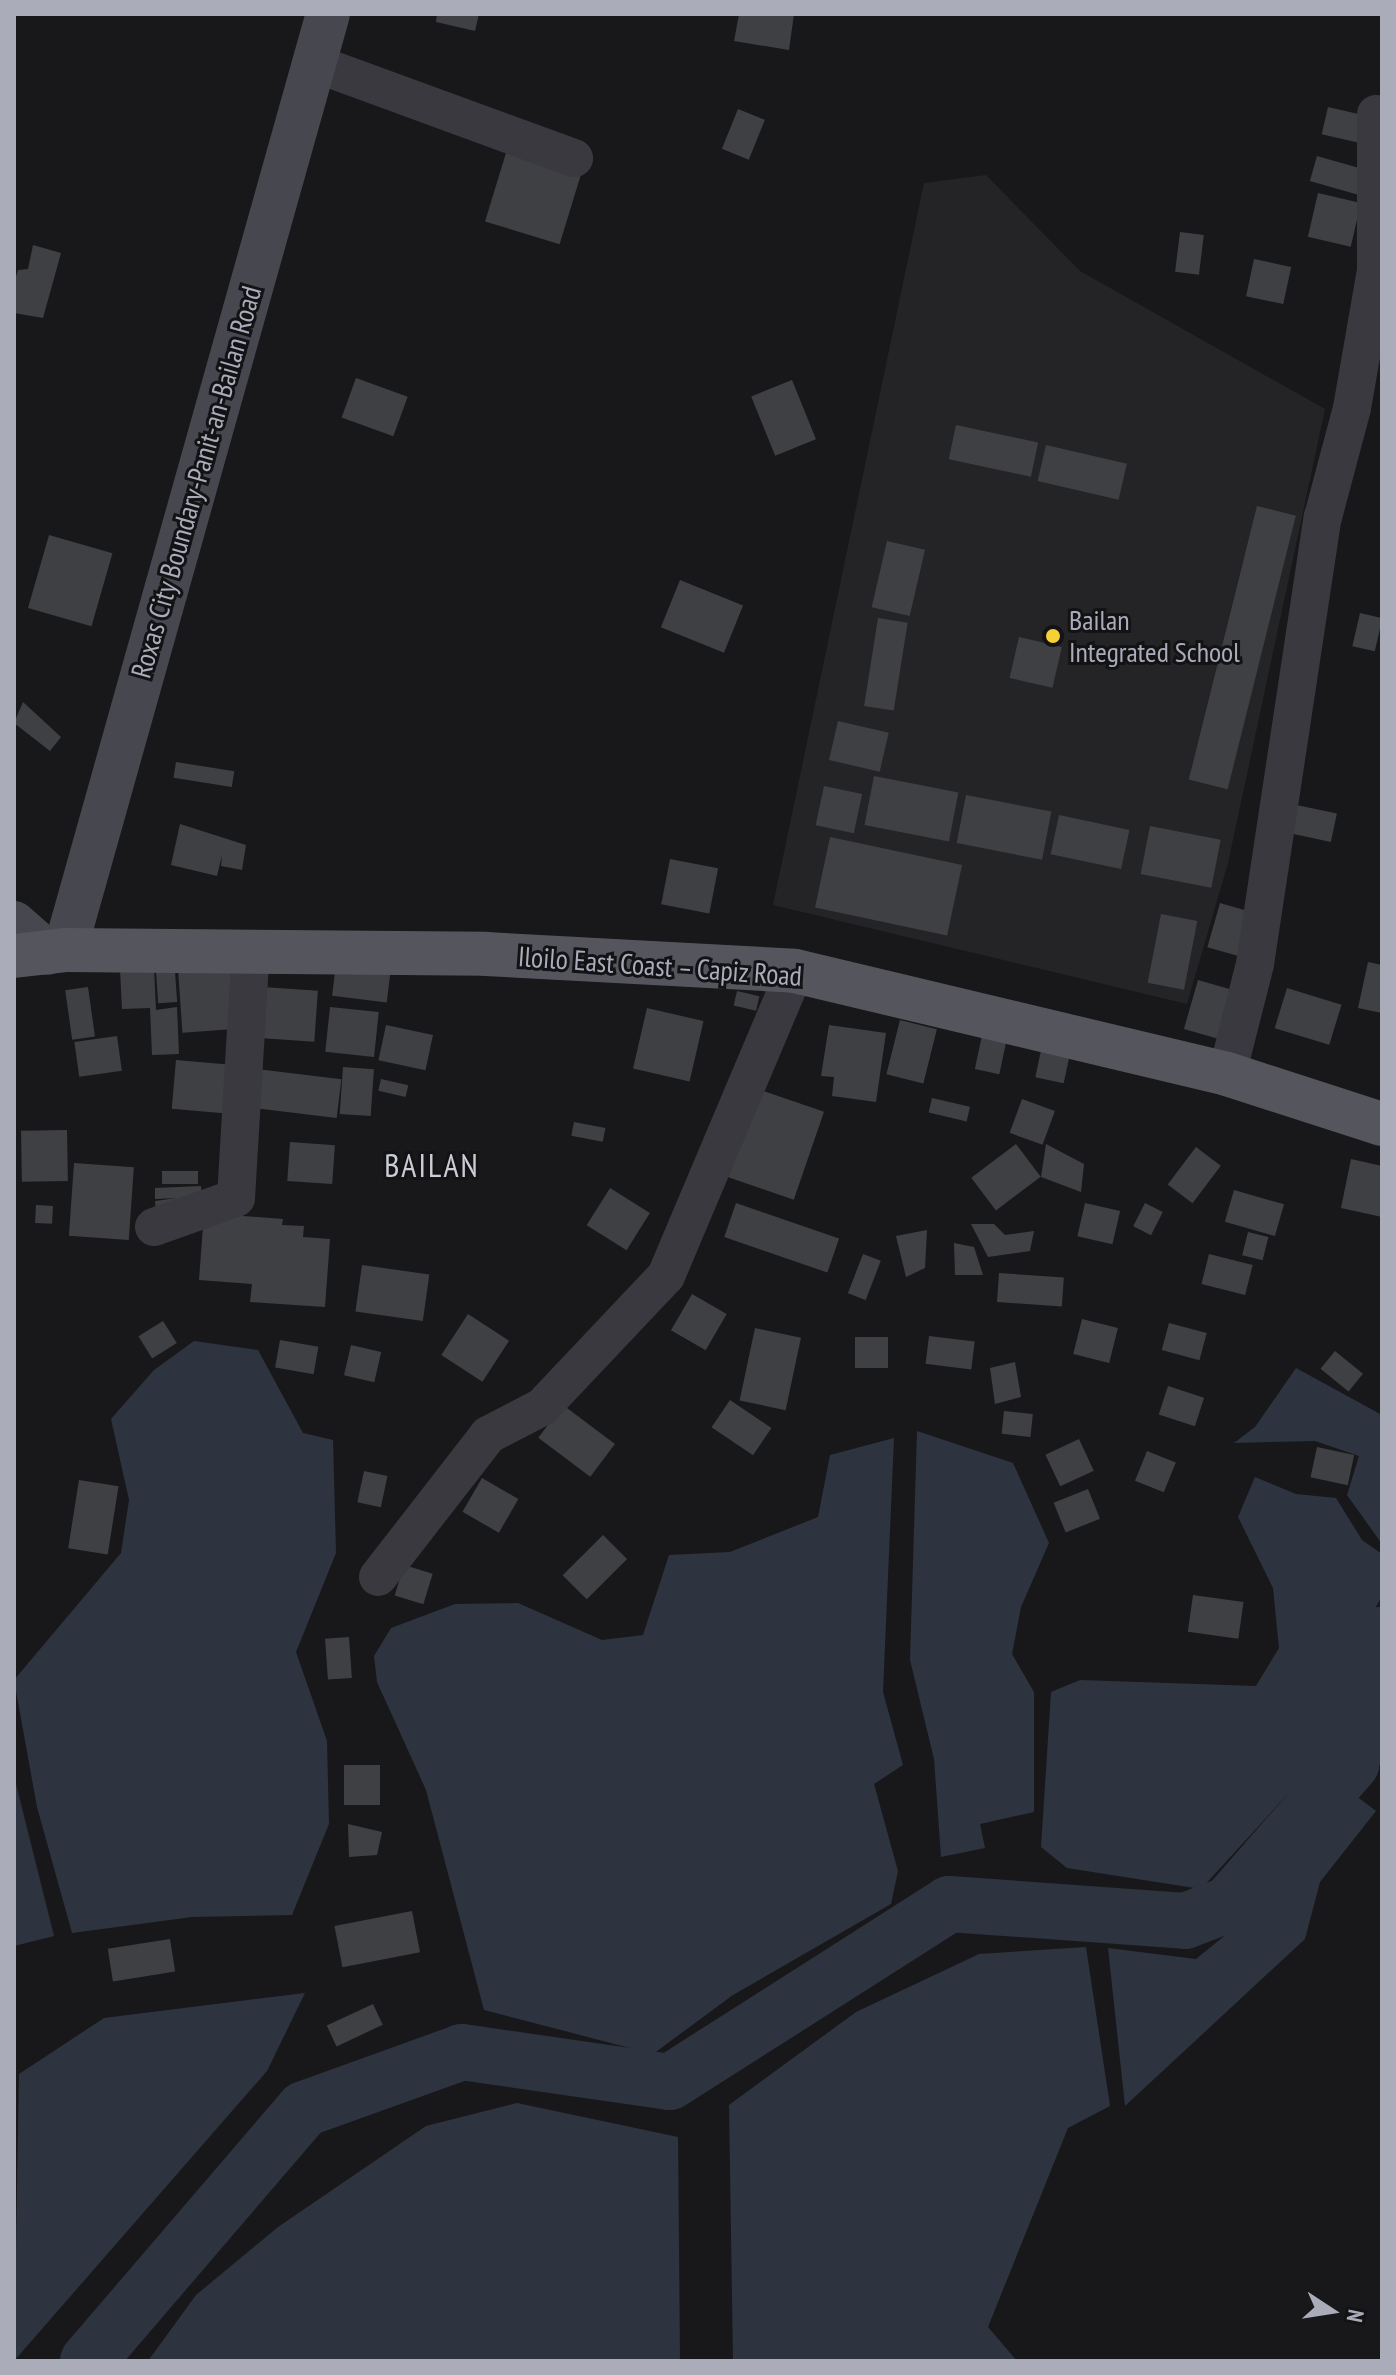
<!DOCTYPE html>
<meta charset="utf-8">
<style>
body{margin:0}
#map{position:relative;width:1396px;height:2375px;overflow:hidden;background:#18181a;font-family:"PT Sans Narrow",sans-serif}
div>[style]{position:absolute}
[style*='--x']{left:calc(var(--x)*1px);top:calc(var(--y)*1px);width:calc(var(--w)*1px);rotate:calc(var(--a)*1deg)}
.built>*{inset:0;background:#242427}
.water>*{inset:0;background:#2d343f}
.river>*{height:56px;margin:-28px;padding:0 28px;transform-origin:28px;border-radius:28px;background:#2d343f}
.building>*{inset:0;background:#3f4044;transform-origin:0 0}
.street>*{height:38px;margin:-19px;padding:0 19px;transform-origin:19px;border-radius:19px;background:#39393f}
.secondary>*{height:44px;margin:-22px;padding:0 22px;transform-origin:22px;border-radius:22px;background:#47484f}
.primary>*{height:44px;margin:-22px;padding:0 22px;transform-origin:22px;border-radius:22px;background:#55555e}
.dots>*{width:22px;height:22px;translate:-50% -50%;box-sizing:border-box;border:4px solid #131315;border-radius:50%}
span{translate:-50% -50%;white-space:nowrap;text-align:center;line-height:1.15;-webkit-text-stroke:6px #131315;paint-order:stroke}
.street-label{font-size:28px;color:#aaacba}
.poi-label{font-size:28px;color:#aaacba}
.left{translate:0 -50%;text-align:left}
.quarter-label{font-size:32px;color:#cbccd6;letter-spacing:2px}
.frame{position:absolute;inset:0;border:16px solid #aaacba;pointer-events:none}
.north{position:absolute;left:1292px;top:2271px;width:80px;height:80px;-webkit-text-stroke:6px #131315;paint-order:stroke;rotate:102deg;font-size:22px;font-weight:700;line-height:32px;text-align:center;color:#aaacba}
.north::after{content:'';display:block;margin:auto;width:28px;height:36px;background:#aaacba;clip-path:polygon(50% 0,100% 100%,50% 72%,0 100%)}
</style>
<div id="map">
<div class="built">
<i style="clip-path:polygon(986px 175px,1080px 271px,1325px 409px,1228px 863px,1187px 1004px,773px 905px,924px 183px)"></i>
</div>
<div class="water">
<i style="clip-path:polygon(194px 1341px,258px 1350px,303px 1433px,333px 1440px,336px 1553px,296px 1652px,327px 1741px,329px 1824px,292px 1915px,192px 1917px,72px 1933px,37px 1807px,14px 1680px,121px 1553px,129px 1500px,111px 1419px,154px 1370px)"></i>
<i style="clip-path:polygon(1296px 1368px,1382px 1415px,1382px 1544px,1347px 1495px,1359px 1456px,1315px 1441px,1234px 1443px,1255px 1427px)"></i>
<i style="clip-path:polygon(917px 1431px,1013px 1463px,1049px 1543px,1021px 1607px,1012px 1654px,1034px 1692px,1034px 1812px,980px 1824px,985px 1848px,941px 1857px,934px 1759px,910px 1660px)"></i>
<i style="clip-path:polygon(894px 1438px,883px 1692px,903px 1765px,874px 1784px,898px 1871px,891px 1904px,733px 1995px,653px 2054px,484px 2010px,426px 1790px,377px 1682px,374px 1656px,391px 1628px,455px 1604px,518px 1603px,602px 1640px,643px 1635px,669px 1555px,730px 1552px,818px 1517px,830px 1455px)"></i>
<i style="clip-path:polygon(1255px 1477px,1296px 1494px,1336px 1498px,1362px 1540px,1382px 1554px,1382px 1596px,1356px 1642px,1331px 1760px,1287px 1795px,1201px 1889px,1067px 1868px,1041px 1847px,1051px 1692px,1080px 1680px,1256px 1686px,1279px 1648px,1273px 1588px,1238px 1517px)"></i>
<i style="clip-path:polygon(14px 1776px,54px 1936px,14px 1946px,15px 1842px)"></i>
<i style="clip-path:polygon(1355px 1795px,1376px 1811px,1320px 1882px,1305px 1939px,1125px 2106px,1108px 1948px,1196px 1959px,1260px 1907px,1307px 1842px)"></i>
<i style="clip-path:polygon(1086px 1947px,1110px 2106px,1068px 2128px,988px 2327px,1017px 2361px,733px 2361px,729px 2105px,856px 2012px,979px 1954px)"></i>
<i style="clip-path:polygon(305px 1993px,267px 2071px,14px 2361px,19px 2074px,104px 2018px)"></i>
<i style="clip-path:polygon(517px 2103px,678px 2137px,680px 2361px,148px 2361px,196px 2295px,278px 2227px,426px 2126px)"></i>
</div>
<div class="river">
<i style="--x:88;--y:2361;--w:332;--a:-49.4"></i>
<i style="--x:304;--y:2109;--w:168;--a:-19.8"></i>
<i style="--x:462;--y:2052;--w:210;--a:8.2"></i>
<i style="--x:670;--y:2082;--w:331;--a:-32.5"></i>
<i style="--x:949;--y:1904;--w:237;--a:4.1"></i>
<i style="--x:1185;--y:1921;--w:47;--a:-21.1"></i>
<i style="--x:1229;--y:1904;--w:186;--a:-48.9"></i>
<i style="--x:1351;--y:1764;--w:133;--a:-76.5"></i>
</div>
<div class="building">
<i style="clip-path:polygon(437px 14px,479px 14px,475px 31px,436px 22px)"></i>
<i style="clip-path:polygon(739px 14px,794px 14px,789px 50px,734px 41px)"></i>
<i style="left:1328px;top:107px;width:39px;height:28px;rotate:13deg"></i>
<i style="left:738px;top:109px;width:29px;height:43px;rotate:22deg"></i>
<i style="left:509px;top:143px;width:78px;height:82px;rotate:17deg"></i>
<i style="left:1317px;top:156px;width:52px;height:26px;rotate:16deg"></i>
<i style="left:1318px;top:193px;width:44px;height:45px;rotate:13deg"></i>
<i style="left:1180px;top:232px;width:24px;height:40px;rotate:7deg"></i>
<i style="clip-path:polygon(33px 245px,61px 253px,43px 318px,14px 313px,14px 283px,18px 270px,28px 269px)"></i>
<i style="left:1254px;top:259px;width:38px;height:38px;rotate:12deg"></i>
<i style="left:356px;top:378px;width:55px;height:42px;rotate:20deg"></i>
<i style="left:792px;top:380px;width:64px;height:44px;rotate:68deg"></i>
<i style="left:956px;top:425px;width:84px;height:35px;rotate:12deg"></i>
<i style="left:1046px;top:445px;width:83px;height:37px;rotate:13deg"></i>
<i style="left:1257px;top:506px;width:40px;height:282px;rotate:14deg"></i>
<i style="left:49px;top:535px;width:66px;height:76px;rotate:16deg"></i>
<i style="left:887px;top:541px;width:39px;height:68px;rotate:13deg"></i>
<i style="left:680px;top:580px;width:68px;height:51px;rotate:22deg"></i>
<i style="left:1360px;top:613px;width:23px;height:34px;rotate:13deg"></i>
<i style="left:878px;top:618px;width:30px;height:89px;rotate:9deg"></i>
<i style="left:1019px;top:637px;width:44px;height:42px;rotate:13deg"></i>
<i style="clip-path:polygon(23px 702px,61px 737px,50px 751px,14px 723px)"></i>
<i style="left:838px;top:721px;width:52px;height:40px;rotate:13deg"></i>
<i style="left:176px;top:762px;width:59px;height:16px;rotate:9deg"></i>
<i style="left:874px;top:776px;width:86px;height:50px;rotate:11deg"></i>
<i style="left:824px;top:786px;width:39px;height:40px;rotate:12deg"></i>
<i style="left:966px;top:795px;width:87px;height:49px;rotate:11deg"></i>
<i style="left:1287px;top:803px;width:51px;height:29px;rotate:12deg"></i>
<i style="left:1059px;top:815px;width:72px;height:40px;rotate:12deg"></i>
<i style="clip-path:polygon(180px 824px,246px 845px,242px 870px,221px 866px,222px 855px,217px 876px,171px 865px)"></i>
<i style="left:1150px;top:826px;width:72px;height:49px;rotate:11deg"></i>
<i style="left:830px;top:837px;width:135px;height:72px;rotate:12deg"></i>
<i style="left:670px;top:859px;width:49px;height:46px;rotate:11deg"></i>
<i style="left:1220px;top:903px;width:35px;height:46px;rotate:16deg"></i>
<i style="left:1161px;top:914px;width:37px;height:70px;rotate:11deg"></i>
<i style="left:232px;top:953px;width:76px;height:55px;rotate:86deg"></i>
<i style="left:174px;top:957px;width:45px;height:19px;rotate:86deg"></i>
<i style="clip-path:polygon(1368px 962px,1382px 965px,1382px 1013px,1358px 1008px)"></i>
<i style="left:336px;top:964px;width:55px;height:32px;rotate:7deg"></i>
<i style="clip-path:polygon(154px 968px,156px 1010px,177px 1007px,179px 1054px,152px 1055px,150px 1008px,122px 1009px,120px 970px)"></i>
<i style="left:1198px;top:980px;width:40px;height:51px;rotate:16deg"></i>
<i style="left:88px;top:987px;width:50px;height:23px;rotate:82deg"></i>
<i style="left:263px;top:987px;width:55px;height:51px;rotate:4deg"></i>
<i style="left:1287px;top:988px;width:57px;height:42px;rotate:17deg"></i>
<i style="left:737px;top:991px;width:23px;height:15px;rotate:13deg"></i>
<i style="left:330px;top:1007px;width:49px;height:45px;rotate:6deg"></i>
<i style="left:647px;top:1008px;width:58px;height:62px;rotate:13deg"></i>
<i style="left:900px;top:1020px;width:38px;height:56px;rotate:14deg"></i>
<i style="left:386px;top:1025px;width:48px;height:36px;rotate:12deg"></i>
<i style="clip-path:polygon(829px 1025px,886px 1033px,876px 1102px,832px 1096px,834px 1077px,821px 1076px)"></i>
<i style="left:984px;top:1026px;width:25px;height:44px;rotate:12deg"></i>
<i style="left:117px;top:1036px;width:35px;height:43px;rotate:82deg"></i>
<i style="left:1043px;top:1041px;width:29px;height:37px;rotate:12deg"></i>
<i style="left:176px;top:1060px;width:58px;height:49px;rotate:5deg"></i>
<i style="left:343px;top:1067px;width:31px;height:47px;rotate:4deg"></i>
<i style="left:257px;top:1069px;width:85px;height:39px;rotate:7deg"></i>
<i style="left:381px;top:1079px;width:28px;height:12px;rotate:13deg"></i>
<i style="left:755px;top:1088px;width:73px;height:93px;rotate:19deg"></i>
<i style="left:932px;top:1098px;width:39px;height:15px;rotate:13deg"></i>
<i style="left:1022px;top:1099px;width:35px;height:36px;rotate:20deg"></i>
<i style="left:574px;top:1122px;width:32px;height:14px;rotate:11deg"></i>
<i style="left:67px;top:1130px;width:51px;height:46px;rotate:89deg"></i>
<i style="left:290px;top:1142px;width:45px;height:39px;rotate:4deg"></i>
<i style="left:1016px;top:1144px;width:41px;height:56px;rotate:53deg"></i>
<i style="clip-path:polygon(1046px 1144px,1084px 1164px,1081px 1192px,1041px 1177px)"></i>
<i style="left:1196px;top:1147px;width:31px;height:47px;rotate:37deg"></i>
<i style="clip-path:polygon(1351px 1159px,1382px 1166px,1382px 1217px,1341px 1208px)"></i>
<i style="left:74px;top:1163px;width:60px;height:73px;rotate:4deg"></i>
<i style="left:198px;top:1171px;width:13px;height:36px;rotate:90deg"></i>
<i style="clip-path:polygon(201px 1186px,202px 1197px,156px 1211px,155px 1201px,177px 1198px,155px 1199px,155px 1188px)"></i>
<i style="left:610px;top:1188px;width:47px;height:44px;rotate:32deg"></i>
<i style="left:1234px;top:1190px;width:52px;height:33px;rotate:16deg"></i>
<i style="left:736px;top:1203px;width:109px;height:36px;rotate:19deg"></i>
<i style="left:1085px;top:1203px;width:36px;height:34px;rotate:13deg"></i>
<i style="left:1145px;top:1203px;width:20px;height:26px;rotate:27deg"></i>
<i style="left:36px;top:1205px;width:17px;height:18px;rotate:3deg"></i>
<i style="clip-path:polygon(204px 1213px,283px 1219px,282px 1225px,304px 1226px,303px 1237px,330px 1239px,325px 1307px,250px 1302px,252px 1284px,199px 1280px)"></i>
<i style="clip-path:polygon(971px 1224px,994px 1224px,1005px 1235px,1034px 1231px,1030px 1251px,988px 1257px)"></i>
<i style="clip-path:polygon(927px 1230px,925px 1268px,906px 1277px,896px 1236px)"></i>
<i style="left:1248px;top:1232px;width:21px;height:24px;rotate:14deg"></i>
<i style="clip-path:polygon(954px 1243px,974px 1247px,983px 1275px,955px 1275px)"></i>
<i style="left:863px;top:1254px;width:19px;height:42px;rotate:21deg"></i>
<i style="left:1209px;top:1254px;width:45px;height:31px;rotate:14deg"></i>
<i style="left:362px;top:1265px;width:68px;height:47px;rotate:8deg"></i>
<i style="left:999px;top:1273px;width:65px;height:29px;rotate:4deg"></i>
<i style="left:692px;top:1294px;width:40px;height:42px;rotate:30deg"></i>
<i style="left:468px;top:1314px;width:49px;height:49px;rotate:33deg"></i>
<i style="left:1082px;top:1319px;width:37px;height:36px;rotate:14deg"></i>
<i style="left:163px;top:1321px;width:26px;height:29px;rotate:58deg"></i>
<i style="left:1169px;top:1323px;width:39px;height:28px;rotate:15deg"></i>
<i style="left:755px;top:1328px;width:47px;height:74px;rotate:12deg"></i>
<i style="left:929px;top:1336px;width:46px;height:28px;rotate:7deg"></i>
<i style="left:855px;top:1337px;width:33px;height:31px"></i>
<i style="left:280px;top:1340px;width:39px;height:28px;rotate:10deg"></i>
<i style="left:351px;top:1345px;width:31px;height:31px;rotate:13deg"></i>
<i style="left:1335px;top:1351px;width:36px;height:23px;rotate:39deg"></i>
<i style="clip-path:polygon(1015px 1362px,1021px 1397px,995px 1404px,990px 1368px)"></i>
<i style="left:1168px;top:1386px;width:38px;height:30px;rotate:18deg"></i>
<i style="left:730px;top:1400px;width:50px;height:33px;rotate:34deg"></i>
<i style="left:563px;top:1405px;width:65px;height:41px;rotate:37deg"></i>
<i style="left:1004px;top:1411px;width:29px;height:23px;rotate:6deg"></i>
<i style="left:1079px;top:1439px;width:35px;height:37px;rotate:65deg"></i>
<i style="left:1317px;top:1447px;width:38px;height:31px;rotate:12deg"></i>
<i style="left:1147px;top:1451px;width:31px;height:32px;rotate:22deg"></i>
<i style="left:364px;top:1471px;width:24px;height:32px;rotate:12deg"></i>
<i style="left:482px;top:1478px;width:42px;height:39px;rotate:30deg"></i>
<i style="left:79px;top:1480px;width:40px;height:69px;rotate:9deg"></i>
<i style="left:1088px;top:1489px;width:32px;height:37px;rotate:68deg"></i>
<i style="left:603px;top:1535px;width:34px;height:57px;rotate:45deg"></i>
<i style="left:404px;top:1565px;width:30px;height:32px;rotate:17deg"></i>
<i style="left:1193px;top:1595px;width:51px;height:37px;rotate:8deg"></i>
<i style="left:349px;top:1637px;width:41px;height:24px;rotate:86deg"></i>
<i style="left:344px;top:1765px;width:36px;height:40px"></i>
<i style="clip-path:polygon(348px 1824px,382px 1832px,377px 1855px,349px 1857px)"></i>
<i style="left:412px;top:1911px;width:42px;height:79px;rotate:79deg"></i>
<i style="left:170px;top:1939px;width:33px;height:63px;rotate:81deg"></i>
<i style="left:373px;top:2004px;width:23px;height:51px;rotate:65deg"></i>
</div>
<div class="street">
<i style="--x:314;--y:63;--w:277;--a:20.1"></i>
<i style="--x:1227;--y:1074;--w:114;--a:-75.7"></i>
<i style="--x:1255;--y:964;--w:452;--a:-81.4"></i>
<i style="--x:1323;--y:517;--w:113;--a:-75.1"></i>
<i style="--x:1352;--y:408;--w:140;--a:-80.1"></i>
<i style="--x:1376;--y:270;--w:156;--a:-90"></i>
<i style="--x:154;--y:1227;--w:87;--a:-19.5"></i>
<i style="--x:236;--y:1198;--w:249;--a:-86.6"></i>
<i style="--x:378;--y:1577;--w:180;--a:-52.2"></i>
<i style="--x:488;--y:1435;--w:61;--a:-27.4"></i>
<i style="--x:542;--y:1407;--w:180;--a:-46.6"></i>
<i style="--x:666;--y:1276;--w:331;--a:-67.1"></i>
</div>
<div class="secondary">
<i style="--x:14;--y:923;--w:45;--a:41.4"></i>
<i style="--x:65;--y:950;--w:972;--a:-74.31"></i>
</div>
<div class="primary">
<i style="--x:14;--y:956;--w:51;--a:-6.7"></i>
<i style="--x:65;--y:950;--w:421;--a:0.5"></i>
<i style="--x:486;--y:954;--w:309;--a:3.1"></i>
<i style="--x:795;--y:971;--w:444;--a:13.4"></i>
<i style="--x:1227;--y:1074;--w:163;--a:17.9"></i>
</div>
<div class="dots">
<i style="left:1053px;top:636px;background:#f6d134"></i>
</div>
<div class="street-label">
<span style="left:196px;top:482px;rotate:-74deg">Roxas City Boundary-Panit-an-Bailan Road</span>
<span style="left:660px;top:966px;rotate:4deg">Iloilo East Coast – Capiz Road</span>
</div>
<div class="poi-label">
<span class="left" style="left:1069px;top:636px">Bailan<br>Integrated School</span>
</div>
<div class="quarter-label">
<span style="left:432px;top:1165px">BAILAN</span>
</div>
<div class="frame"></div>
<div class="north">N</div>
</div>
